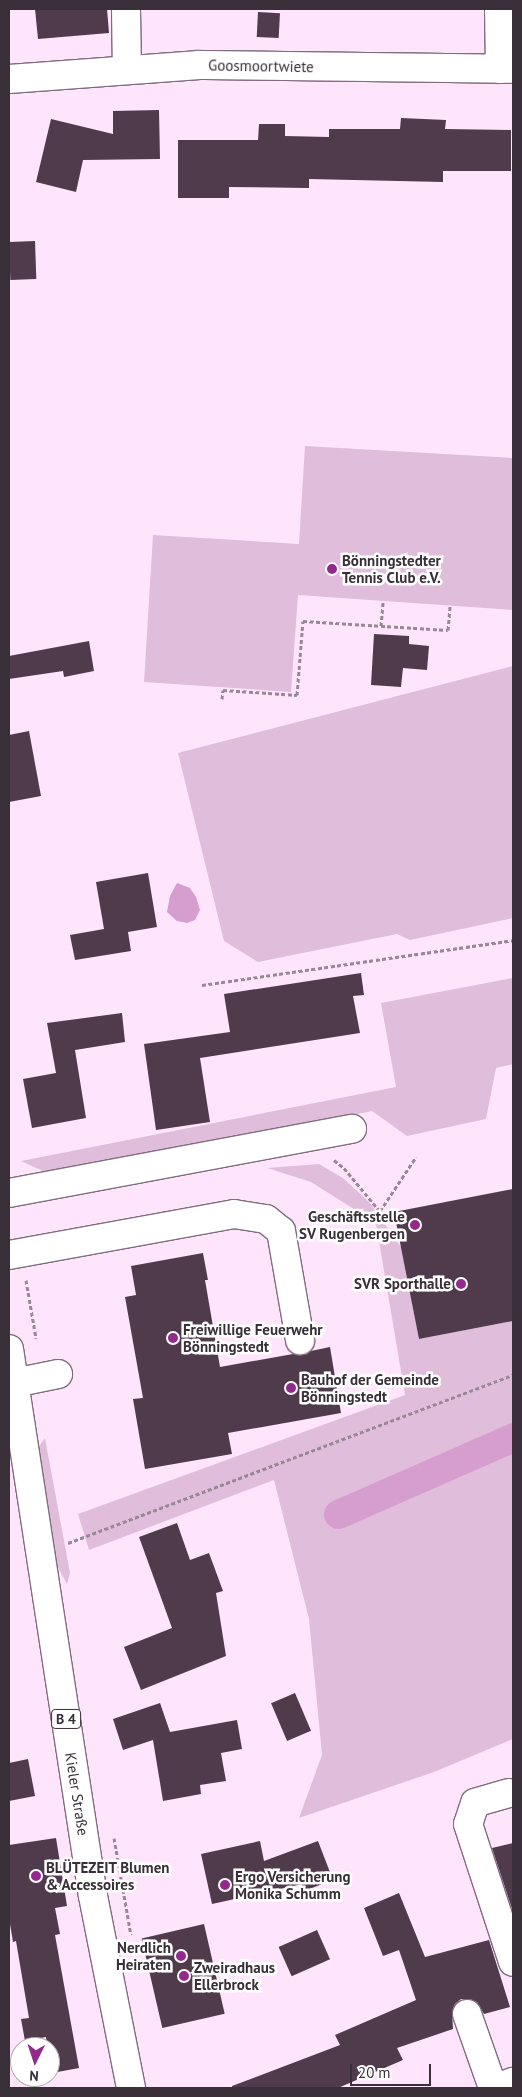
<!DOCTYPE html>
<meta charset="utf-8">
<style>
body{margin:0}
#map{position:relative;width:522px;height:2097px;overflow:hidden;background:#ffe5fb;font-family:"PT Sans",sans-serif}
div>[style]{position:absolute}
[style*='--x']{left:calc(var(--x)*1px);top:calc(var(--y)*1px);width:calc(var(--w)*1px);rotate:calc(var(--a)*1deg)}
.green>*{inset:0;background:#e0bddb}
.water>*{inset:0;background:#d69ecf}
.canal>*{height:29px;margin:-14.5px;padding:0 14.5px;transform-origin:14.5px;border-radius:14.5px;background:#d69ecf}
.building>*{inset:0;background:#503b4d;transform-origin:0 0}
.path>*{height:3px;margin-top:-1.5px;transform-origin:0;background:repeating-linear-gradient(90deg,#998796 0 4px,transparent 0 6.5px)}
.roads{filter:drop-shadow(1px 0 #826b7f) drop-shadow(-1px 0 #826b7f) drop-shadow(0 1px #826b7f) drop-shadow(0 -1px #826b7f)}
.minor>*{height:28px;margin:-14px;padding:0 14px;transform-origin:14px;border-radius:14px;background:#fff}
.major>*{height:28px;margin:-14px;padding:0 14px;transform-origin:14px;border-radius:14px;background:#fff}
.dots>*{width:14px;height:14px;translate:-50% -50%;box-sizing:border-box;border:2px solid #fff;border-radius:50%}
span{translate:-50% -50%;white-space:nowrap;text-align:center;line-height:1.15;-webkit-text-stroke:5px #fff;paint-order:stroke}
.shield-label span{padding:1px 4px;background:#fff;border:1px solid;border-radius:4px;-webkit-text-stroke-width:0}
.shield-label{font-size:14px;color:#392f38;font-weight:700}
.street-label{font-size:15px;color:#392f38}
.poi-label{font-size:15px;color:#392f38;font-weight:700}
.left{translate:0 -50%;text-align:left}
.right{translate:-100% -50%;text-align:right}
.frame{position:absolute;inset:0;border:10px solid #392f38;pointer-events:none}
.north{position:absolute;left:10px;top:2037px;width:50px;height:50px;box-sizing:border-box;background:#fff;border:1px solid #b0acaf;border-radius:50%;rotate:184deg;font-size:14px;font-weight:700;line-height:20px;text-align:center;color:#392f38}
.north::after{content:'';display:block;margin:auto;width:18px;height:22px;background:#93298c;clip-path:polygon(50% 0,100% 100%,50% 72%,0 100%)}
.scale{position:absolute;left:350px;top:2064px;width:81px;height:22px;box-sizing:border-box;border:2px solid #392f38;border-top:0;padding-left:6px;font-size:15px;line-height:18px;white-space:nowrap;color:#392f38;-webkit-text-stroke:4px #fff;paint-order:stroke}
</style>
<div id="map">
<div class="green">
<i style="clip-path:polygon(305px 446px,513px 458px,513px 610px,298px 595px,291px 692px,144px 682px,153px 535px,299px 544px)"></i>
<i style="clip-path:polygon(513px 666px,513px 918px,410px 940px,397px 934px,258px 962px,224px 941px,178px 753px)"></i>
<i style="clip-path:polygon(513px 978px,513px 1064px,496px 1068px,486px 1119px,407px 1136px,372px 1111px,56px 1177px,21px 1161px,396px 1087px,381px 1003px)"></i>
<i style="clip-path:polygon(319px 1164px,343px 1178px,370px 1203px,401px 1247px,419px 1339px,513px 1321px,513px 1739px,434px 1772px,299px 1818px,322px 1755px,309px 1619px,274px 1480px,89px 1550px,78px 1514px,405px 1395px,376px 1223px,311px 1182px,267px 1168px)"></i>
<i style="clip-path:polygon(45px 1438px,70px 1573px,67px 1584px,54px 1560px,35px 1452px)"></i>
</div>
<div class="water">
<i style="clip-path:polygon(177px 883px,190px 888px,196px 897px,200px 910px,195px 920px,187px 923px,177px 921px,167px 912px,170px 896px)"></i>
</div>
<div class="canal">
<i style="--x:338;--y:1514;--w:191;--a:-23.7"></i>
</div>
<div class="building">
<i style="clip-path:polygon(35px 9px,107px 9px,109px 33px,38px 39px)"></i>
<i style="left:258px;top:12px;width:22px;height:25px;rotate:3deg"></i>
<i style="clip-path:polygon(159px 110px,160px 159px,83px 160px,76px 192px,36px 182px,51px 119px,113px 134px,113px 111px)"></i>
<i style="clip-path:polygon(401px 118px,446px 120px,445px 129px,511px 130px,511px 171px,443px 171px,443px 182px,309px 179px,309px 188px,229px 187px,229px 198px,178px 198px,178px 140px,258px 140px,259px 124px,285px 124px,285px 136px,329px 137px,329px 129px,400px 129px)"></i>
<i style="left:35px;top:241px;width:38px;height:26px;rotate:88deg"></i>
<i style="clip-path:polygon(374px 634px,409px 636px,409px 644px,429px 646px,427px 670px,403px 668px,401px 687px,371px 685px)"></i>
<i style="clip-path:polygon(89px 641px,94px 671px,64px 677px,63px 671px,9px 679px,9px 656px)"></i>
<i style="clip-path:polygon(29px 731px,41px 796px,9px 802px,9px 735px)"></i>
<i style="clip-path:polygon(148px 873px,157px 927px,128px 932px,131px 951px,75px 960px,70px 935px,104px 929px,96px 882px)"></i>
<i style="clip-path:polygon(361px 973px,364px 995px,353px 996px,360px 1033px,200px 1058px,210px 1122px,156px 1130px,144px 1044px,230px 1032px,224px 994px)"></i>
<i style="clip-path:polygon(122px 1013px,125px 1042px,75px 1050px,86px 1118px,32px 1128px,23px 1079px,56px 1073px,47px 1023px)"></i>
<i style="clip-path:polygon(513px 1189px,513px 1321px,419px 1339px,394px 1212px)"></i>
<i style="clip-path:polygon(203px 1253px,208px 1280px,205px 1280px,220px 1367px,293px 1354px,303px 1355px,311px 1351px,330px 1347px,341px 1413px,228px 1433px,232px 1454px,145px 1469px,133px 1399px,143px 1398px,125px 1297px,136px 1295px,131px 1266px)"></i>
<i style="clip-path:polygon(177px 1523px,190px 1560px,209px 1553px,223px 1591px,216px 1593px,226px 1656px,141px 1690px,124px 1647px,172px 1628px,139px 1537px)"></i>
<i style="left:295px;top:1693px;width:41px;height:26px;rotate:67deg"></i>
<i style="clip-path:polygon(160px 1703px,170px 1732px,237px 1720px,242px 1749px,221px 1753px,226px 1781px,200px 1785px,201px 1794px,163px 1801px,153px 1740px,123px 1750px,113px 1719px)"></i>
<i style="clip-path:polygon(28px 1759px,35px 1796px,9px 1801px,9px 1763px)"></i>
<i style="clip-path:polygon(56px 1838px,67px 1906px,55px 1908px,60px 1934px,55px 1935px,79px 2068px,52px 2073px,50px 2047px,47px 2047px,46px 2037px,25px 2041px,21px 2019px,29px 2018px,16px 1941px,13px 1942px,9px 1918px,9px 1845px)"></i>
<i style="clip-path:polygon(260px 1841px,264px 1861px,318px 1841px,333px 1880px,304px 1891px,302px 1884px,212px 1904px,201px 1854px)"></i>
<i style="clip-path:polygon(513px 1843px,513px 1912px,492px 1848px)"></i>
<i style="clip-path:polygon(399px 1893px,425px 1957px,489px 1940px,510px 2007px,484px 2014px,477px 2002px,469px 1999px,461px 1999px,455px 2004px,452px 2011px,453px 2029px,397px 2048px,403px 2060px,338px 2088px,232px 2088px,232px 2086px,340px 2045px,335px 2035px,416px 2000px,399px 1950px,383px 1956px,364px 1908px)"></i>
<i style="left:204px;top:1924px;width:92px;height:64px;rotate:77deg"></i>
<i style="left:317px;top:1930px;width:32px;height:42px;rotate:66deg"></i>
</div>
<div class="path">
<i style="--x:381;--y:626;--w:25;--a:-85"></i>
<i style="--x:222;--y:699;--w:9;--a:-84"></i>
<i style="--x:223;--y:690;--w:74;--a:3.9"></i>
<i style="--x:297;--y:695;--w:74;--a:-85.4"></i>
<i style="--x:303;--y:621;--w:145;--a:3.6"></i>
<i style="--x:448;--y:630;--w:24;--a:-85"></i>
<i style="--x:202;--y:985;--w:314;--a:-8.2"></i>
<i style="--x:334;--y:1160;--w:13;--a:39"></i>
<i style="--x:344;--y:1168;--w:69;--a:50.3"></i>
<i style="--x:380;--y:1211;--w:65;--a:-56.3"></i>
<i style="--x:26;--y:1280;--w:59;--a:80.2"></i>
<i style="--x:68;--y:1543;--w:476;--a:-20.7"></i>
<i style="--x:114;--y:1838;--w:98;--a:80.1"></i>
</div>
<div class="roads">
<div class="minor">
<i style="--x:126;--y:9;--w:61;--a:89.1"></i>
<i style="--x:499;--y:9;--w:60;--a:89"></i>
<i style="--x:9;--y:79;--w:191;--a:-4.2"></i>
<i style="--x:199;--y:65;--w:314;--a:0.7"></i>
<i style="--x:9;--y:1193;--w:349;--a:-10.6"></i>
<i style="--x:9;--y:1255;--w:229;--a:-10.3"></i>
<i style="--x:234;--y:1214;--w:32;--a:9"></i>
<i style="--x:266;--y:1219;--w:19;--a:39"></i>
<i style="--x:281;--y:1231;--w:111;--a:80.1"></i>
<i style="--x:14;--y:1383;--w:45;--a:-11.6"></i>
<i style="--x:509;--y:1793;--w:35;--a:164"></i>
<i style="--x:475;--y:1803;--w:22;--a:108"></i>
<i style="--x:468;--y:1824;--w:145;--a:71.9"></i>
<i style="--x:467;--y:2014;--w:78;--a:70.6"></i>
</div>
<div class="major">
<i style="--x:9;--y:1349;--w:553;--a:81.27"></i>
<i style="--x:93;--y:1896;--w:196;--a:78.8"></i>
<i style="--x:497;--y:2088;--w:17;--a:-21"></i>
</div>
</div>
<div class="dots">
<i style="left:332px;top:569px;background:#93298c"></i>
<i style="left:415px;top:1225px;background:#93298c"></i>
<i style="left:461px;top:1284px;background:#93298c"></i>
<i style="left:173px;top:1338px;background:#93298c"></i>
<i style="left:291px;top:1388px;background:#93298c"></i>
<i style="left:36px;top:1876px;background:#93298c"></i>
<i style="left:225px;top:1885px;background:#93298c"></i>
<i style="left:181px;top:1956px;background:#93298c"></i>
<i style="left:184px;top:1976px;background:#93298c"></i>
</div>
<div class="shield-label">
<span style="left:66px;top:1719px">B 4</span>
</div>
<div class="street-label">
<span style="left:261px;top:66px;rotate:1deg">Goosmoortwiete</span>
<span style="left:77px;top:1794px;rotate:81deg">Kieler Straße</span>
</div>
<div class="poi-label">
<span class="left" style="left:342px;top:569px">Bönningstedter<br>Tennis Club e.V.</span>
<span class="right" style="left:405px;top:1225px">Geschäftsstelle<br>SV Rugenbergen</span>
<span class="right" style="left:451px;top:1284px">SVR Sporthalle</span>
<span class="left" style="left:183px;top:1338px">Freiwillige Feuerwehr<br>Bönningstedt</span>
<span class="left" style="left:301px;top:1388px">Bauhof der Gemeinde<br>Bönningstedt</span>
<span class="left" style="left:46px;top:1876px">BLÜTEZEIT Blumen<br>&amp; Accessoires</span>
<span class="left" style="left:235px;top:1885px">Ergo Versicherung<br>Monika Schumm</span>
<span class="right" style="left:171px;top:1956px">Nerdlich<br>Heiraten</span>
<span class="left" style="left:194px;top:1976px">Zweiradhaus<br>Ellerbrock</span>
</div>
<div class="frame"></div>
<div class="north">N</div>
<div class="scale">20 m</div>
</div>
